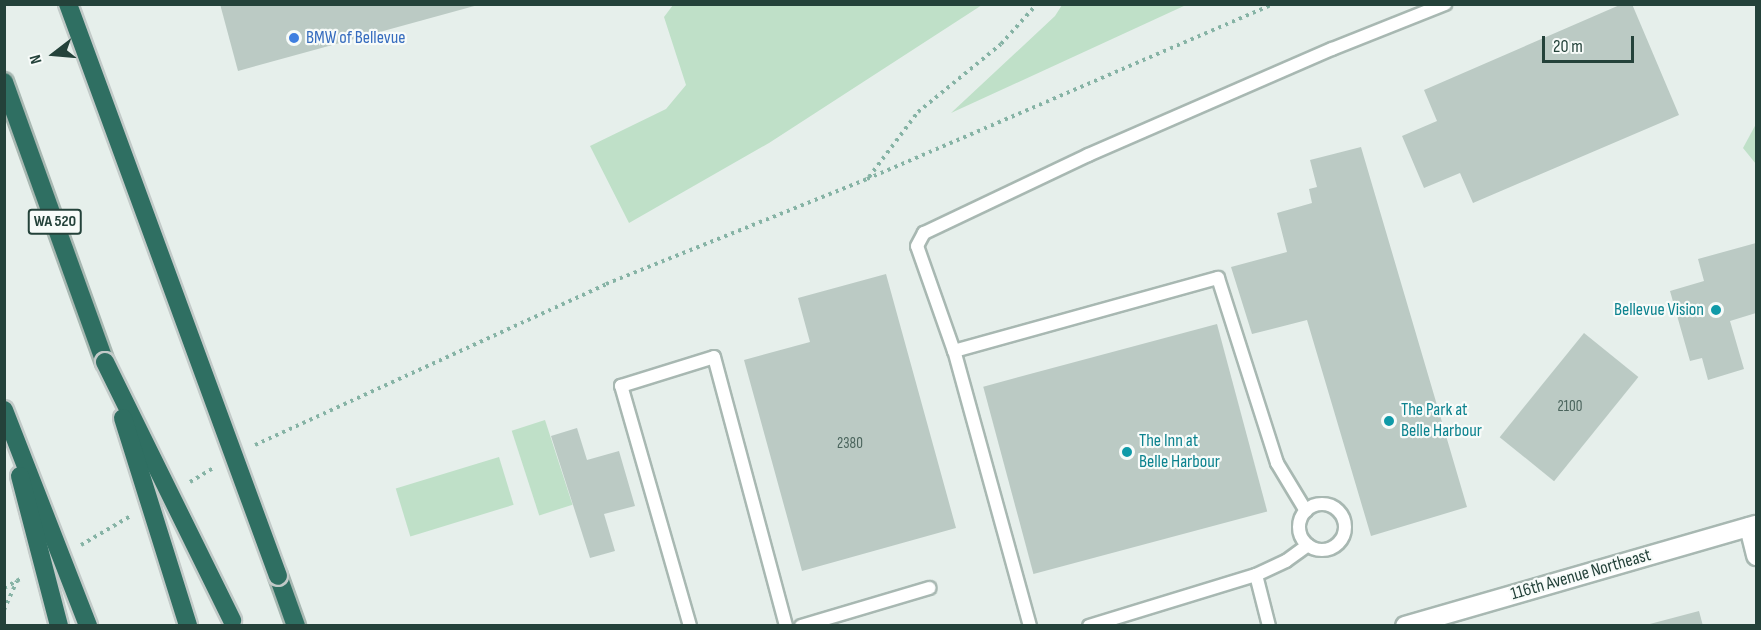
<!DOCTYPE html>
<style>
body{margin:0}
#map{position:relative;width:1761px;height:630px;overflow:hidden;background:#e6efeb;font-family:"Sofia Sans Condensed",sans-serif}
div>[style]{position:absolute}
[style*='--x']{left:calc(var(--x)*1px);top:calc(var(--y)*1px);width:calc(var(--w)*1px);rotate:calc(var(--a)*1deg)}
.green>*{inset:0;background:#bfe0c8;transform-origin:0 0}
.building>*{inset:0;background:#bbcac4;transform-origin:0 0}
.path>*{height:4px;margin-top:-2px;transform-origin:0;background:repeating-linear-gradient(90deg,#86b3a5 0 3px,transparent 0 7.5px)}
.roads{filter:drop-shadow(2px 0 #a8b8b2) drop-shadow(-2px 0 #a8b8b2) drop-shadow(0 2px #a8b8b2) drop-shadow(0 -2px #a8b8b2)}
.lane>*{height:12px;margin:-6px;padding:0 6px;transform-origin:6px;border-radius:6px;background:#fff}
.lane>.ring{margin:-6px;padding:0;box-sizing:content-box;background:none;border:12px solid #fff;border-radius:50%}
.street>*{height:18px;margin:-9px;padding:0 9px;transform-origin:9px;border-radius:9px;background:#fff}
.secondary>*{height:18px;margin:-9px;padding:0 9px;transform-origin:9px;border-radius:9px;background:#fff}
.highway>*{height:18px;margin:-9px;padding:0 9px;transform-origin:9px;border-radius:9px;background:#2f6f62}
.bridges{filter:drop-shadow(2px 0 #c2cac8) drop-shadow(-2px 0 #c2cac8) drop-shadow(0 2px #c2cac8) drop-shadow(0 -2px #c2cac8)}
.highway-bridge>*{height:18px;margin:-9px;padding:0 9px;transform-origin:9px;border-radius:9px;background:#2f6f62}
.dots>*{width:16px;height:16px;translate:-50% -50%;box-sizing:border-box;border:3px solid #f7fbf9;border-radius:50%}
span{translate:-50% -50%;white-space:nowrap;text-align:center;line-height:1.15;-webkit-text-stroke:4.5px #f7fbf9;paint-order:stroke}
.number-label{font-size:15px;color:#4a645c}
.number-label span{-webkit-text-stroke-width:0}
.shield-label span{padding:2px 4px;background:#f7fbf9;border:2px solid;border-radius:4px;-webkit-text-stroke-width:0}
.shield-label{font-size:16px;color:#24423a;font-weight:700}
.shop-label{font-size:18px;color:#366cbe}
.left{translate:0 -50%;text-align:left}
.culture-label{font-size:18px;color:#0d838f}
.right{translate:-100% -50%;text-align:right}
.street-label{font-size:18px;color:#24423a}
.frame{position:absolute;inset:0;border:6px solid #24423a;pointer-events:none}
.north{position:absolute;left:24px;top:24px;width:60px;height:60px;-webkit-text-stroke:4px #f7fbf9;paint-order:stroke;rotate:254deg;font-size:16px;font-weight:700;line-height:24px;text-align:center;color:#24423a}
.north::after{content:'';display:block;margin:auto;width:21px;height:27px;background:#24423a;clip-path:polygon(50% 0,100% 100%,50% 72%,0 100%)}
.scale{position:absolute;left:1542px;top:36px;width:92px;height:27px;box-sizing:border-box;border:3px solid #24423a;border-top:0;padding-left:8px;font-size:18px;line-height:21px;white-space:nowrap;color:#24423a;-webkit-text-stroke:4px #f7fbf9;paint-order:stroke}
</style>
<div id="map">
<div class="green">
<i style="clip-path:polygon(673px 5px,673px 4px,982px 5px,769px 143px,629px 223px,590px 146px,666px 109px,686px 85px,664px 17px)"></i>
<i style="clip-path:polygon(1062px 5px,1186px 5px,951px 113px,1055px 16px)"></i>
<i style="clip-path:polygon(1756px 124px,1756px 164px,1743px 148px)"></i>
<i style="left:545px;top:420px;width:89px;height:35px;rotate:72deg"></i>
<i style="left:499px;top:457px;width:50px;height:108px;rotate:73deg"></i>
</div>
<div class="building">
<i style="clip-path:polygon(220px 4px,478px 4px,478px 5px,238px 71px)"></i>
<i style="clip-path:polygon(1622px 4px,1632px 4px,1679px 115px,1473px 203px,1460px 173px,1424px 188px,1402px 136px,1437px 121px,1424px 90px)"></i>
<i style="clip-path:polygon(1361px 147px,1467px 507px,1371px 536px,1307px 320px,1252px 334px,1231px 267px,1287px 252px,1277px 213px,1312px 203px,1309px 189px,1317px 187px,1310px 160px)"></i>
<i style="clip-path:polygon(1756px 243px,1756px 313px,1730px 321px,1744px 369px,1708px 380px,1702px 358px,1690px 361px,1670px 291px,1704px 281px,1698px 259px)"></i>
<i style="clip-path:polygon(886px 274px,956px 528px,802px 571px,744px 360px,810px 342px,798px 298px)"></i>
<i style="left:1217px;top:324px;width:194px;height:242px;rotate:75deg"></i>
<i style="left:1584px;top:333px;width:70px;height:134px;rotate:39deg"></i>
<i style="clip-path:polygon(577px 428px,587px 460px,619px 451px,635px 506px,604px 514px,615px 551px,590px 558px,551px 436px)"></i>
<i style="clip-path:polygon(1699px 611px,1703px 626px,1646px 626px,1646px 625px)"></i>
</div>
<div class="path">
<i style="--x:869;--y:177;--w:81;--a:-53"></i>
<i style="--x:918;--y:112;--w:107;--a:-39.3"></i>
<i style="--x:1001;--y:44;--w:54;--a:-48"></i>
<i style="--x:255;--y:445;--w:386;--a:-24.6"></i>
<i style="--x:606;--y:284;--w:281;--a:-21.9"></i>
<i style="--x:867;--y:179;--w:443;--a:-23.3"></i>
<i style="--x:190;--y:482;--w:26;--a:-31"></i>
<i style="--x:81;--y:545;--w:56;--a:-30.3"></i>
<i style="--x:4;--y:588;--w:21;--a:-29"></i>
<i style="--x:4;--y:610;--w:32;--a:-66"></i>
</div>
<div class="roads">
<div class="lane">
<i style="--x:954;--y:351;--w:274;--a:-15.5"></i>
<i style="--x:1218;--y:278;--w:194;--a:72.3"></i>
<i style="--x:1277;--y:463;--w:56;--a:58.9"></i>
<i class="ring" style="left:1299px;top:504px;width:34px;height:34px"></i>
<i style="--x:1256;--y:575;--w:53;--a:75.7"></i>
<i style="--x:690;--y:626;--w:250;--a:-106"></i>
<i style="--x:621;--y:386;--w:97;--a:-17.3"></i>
<i style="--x:714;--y:357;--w:278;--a:75"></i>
<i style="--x:801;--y:626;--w:134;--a:-16.5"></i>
<i style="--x:1030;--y:626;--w:285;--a:-105.4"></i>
<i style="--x:954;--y:351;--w:111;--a:-109.4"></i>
<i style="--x:917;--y:246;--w:15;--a:-62"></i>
<i style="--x:924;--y:233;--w:182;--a:-25.4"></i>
<i style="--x:1088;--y:155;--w:266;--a:-23.5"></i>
<i style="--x:1332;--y:49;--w:122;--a:-21.7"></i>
<i style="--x:1089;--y:626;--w:175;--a:-17"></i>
<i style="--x:1256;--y:575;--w:33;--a:-25"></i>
<i style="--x:1286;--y:561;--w:27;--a:-36"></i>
</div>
<div class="street">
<i style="--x:1749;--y:527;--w:30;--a:76"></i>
</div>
<div class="secondary">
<i style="--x:1405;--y:626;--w:365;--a:-16.1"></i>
</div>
<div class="highway">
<i style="--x:4;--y:82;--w:298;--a:70.2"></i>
<i style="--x:278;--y:576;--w:53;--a:70.2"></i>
</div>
</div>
<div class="bridges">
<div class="highway-bridge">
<i style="--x:68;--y:4;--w:609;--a:69.84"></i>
<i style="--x:105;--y:362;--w:288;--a:63.8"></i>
<i style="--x:4;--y:410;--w:232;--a:68.7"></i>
<i style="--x:123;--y:418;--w:218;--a:72.6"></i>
<i style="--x:20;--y:476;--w:155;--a:75.4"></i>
</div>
</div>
<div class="dots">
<i style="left:294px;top:38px;background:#3f7fe0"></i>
<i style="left:1716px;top:310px;background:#0f9aa8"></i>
<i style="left:1389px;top:421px;background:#0f9aa8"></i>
<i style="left:1127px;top:452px;background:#0f9aa8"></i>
</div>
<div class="number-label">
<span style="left:1570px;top:407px">2100</span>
<span style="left:850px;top:444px">2380</span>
</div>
<div class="shield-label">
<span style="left:55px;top:222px">WA 520</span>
</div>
<div class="shop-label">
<span class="left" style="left:306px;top:38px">BMW of Bellevue</span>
</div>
<div class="culture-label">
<span class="right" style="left:1704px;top:310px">Bellevue Vision</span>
<span class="left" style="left:1401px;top:421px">The Park at<br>Belle Harbour</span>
<span class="left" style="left:1139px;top:452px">The Inn at<br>Belle Harbour</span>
</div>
<div class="street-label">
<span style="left:1581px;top:575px;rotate:-16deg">116th Avenue Northeast</span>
</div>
<div class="frame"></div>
<div class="north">N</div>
<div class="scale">20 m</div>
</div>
